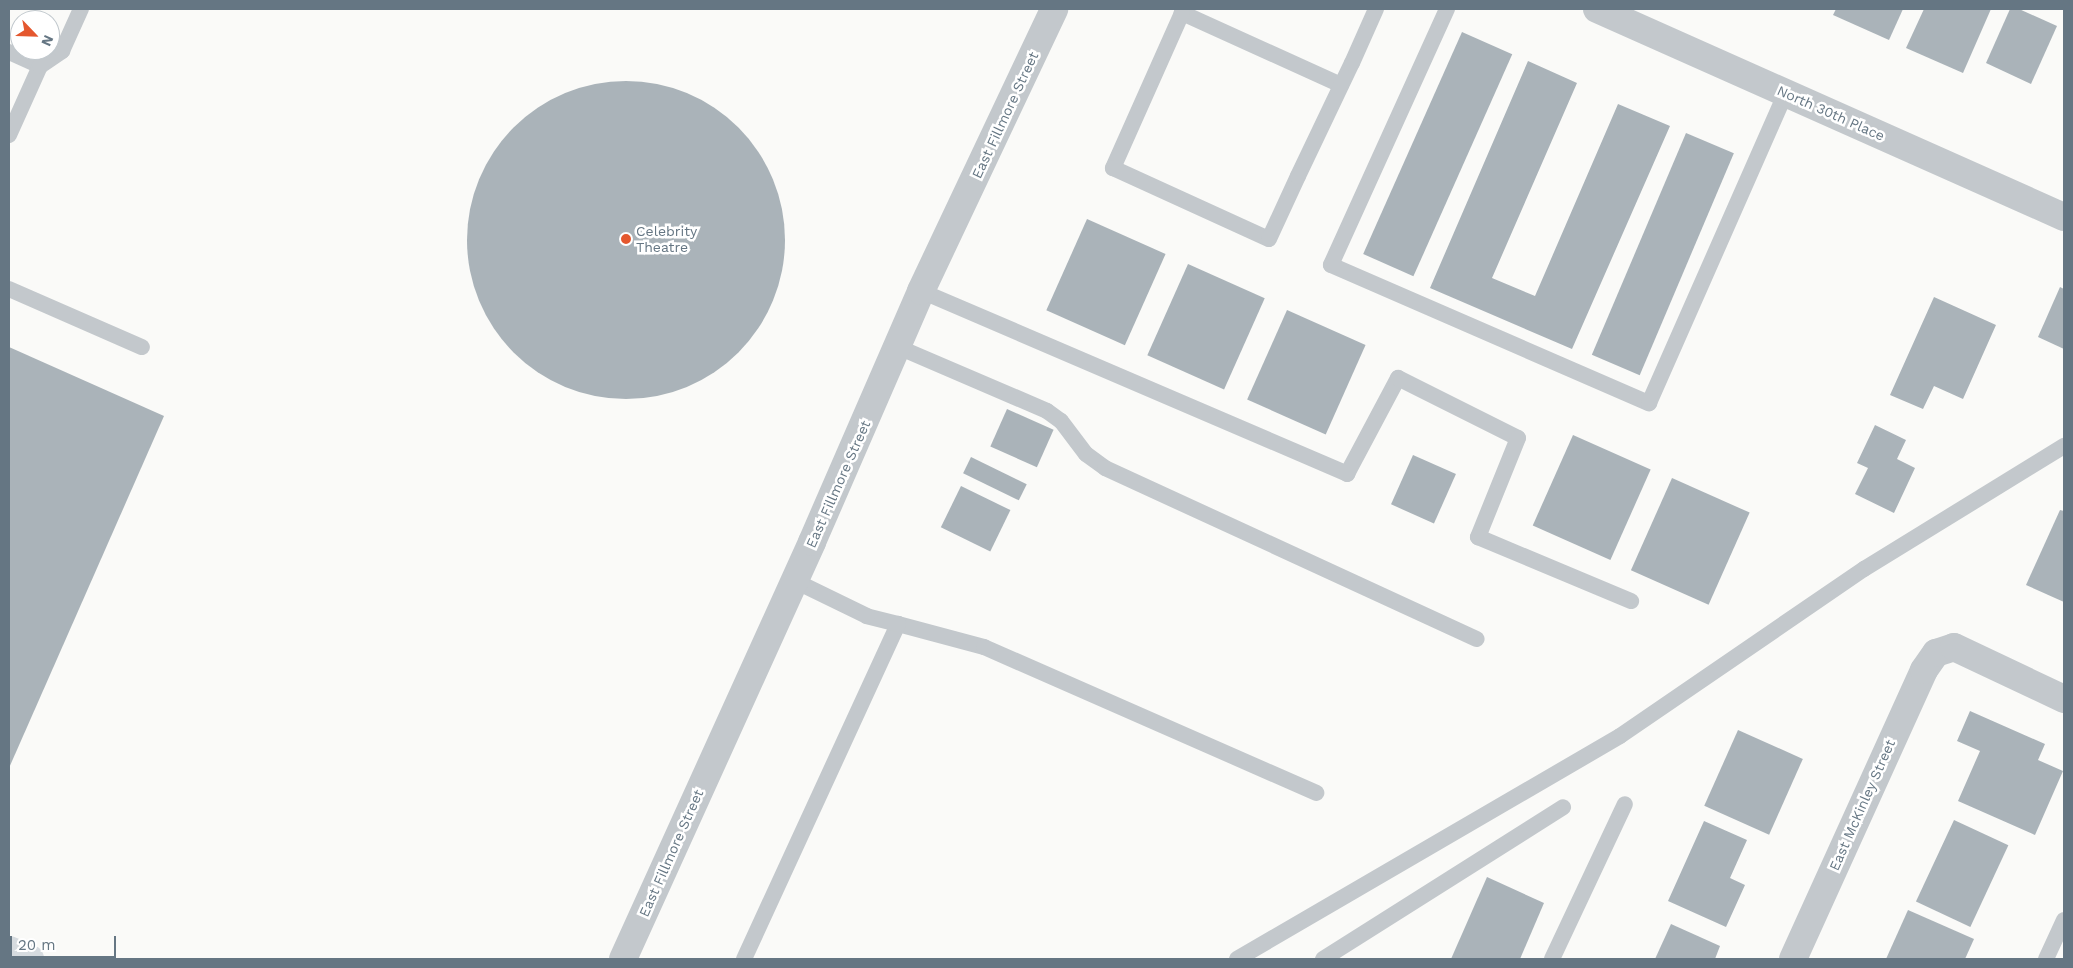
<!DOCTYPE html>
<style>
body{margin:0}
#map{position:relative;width:2073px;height:968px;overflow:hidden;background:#fafaf8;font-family:"Work Sans",sans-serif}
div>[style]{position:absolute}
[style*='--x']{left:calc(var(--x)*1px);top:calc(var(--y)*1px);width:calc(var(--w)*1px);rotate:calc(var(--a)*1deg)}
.building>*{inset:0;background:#aab3b9;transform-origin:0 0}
.round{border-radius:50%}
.lane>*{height:16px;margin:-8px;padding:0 8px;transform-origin:8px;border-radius:8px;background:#c3c8cc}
.street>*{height:28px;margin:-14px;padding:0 14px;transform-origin:14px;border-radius:14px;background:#c3c8cc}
.secondary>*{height:28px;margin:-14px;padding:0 14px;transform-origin:14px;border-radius:14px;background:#d6dbdf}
.dots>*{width:14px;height:14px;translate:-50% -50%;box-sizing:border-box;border:2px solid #fff;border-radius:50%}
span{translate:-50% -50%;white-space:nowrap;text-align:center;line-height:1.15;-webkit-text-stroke:5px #fff;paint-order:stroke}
.street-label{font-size:14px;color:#657683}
.poi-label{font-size:14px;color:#657683}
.left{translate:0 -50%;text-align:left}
.frame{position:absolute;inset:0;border:10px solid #657683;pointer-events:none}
.north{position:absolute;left:10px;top:10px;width:50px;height:50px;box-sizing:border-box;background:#fff;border:1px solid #c1c8cd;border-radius:50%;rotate:114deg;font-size:14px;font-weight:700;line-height:20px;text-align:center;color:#657683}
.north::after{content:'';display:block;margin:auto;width:18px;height:22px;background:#e4572e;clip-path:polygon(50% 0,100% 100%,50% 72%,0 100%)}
.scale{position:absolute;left:10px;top:936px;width:106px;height:22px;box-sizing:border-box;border:2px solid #657683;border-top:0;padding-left:6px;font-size:15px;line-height:18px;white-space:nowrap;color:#657683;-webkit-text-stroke:4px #fff;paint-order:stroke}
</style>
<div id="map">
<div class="building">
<i style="clip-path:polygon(1836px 9px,1903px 9px,1889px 40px,1833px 15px)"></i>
<i style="clip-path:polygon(1924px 9px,1991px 9px,1963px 73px,1906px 48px)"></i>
<i style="clip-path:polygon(2010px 9px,2019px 9px,2057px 26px,2031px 84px,1986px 63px)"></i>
<i style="left:1462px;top:32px;width:55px;height:243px;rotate:24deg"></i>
<i style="clip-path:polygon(1528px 61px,1577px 83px,1492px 278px,1535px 296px,1618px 104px,1670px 126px,1572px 349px,1430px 288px)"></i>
<i class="round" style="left:467px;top:81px;width:318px;height:318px"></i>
<i style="left:1686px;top:133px;width:52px;height:241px;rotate:23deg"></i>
<i style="left:1087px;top:219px;width:86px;height:100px;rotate:24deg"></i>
<i style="left:1188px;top:264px;width:84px;height:100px;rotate:24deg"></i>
<i style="clip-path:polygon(2060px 287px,2064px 289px,2064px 349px,2038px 337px)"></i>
<i style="clip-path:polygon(1934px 297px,1996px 325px,1963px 399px,1934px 386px,1923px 409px,1890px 395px)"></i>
<i style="left:1287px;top:310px;width:86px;height:98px;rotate:24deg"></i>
<i style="clip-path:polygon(9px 347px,164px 416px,9px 768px)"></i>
<i style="left:1007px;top:409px;width:51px;height:41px;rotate:24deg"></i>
<i style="clip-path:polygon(1875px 425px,1906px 440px,1897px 459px,1915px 468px,1894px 513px,1855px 494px,1868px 468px,1857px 463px)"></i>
<i style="left:1573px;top:435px;width:85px;height:99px;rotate:24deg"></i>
<i style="left:1413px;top:455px;width:47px;height:54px;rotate:24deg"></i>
<i style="left:971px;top:457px;width:62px;height:18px;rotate:26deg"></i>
<i style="left:1672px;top:478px;width:85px;height:101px;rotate:24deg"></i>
<i style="left:961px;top:486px;width:55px;height:46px;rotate:26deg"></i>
<i style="clip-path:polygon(2060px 510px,2064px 511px,2064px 602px,2026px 585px)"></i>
<i style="clip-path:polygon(1970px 711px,2045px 744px,2038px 760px,2063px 771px,2035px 835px,1958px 801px,1980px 751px,1957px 741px)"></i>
<i style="left:1738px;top:730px;width:71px;height:83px;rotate:24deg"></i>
<i style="left:1954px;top:820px;width:60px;height:90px;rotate:25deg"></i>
<i style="clip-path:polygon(1704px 821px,1747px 840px,1730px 878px,1745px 885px,1726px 927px,1668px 901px)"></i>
<i style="clip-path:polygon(1487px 877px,1544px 903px,1520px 959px,1451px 959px)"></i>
<i style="clip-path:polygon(1908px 910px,1974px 939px,1965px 959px,1886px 959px)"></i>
<i style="clip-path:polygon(1671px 924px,1720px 946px,1715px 959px,1655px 959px)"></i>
</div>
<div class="lane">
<i style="--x:1447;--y:9;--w:281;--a:114.4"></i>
<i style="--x:1331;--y:265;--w:347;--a:23.5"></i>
<i style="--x:1649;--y:403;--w:339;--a:-66.2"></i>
<i style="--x:9;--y:52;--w:34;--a:24"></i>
<i style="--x:1341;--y:85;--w:175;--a:-155.6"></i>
<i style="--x:1182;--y:13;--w:170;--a:114"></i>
<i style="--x:1113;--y:168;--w:171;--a:24.5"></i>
<i style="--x:1269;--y:239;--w:69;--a:-65.3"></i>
<i style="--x:1298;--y:176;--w:125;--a:-64.5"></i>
<i style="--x:1352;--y:63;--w:59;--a:-66"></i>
<i style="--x:9;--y:135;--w:76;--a:-65.8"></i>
<i style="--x:40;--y:66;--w:27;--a:-34"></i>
<i style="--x:62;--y:51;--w:46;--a:-65.7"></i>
<i style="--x:9;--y:289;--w:145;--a:23.6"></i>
<i style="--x:921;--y:291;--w:464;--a:23.2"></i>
<i style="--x:1347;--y:474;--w:109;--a:-62"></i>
<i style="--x:1398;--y:378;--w:134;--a:26.6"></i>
<i style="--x:1518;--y:438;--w:107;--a:112"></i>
<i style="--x:1478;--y:537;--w:166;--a:22.7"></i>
<i style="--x:898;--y:347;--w:162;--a:23.2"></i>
<i style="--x:1047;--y:411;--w:17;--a:36"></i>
<i style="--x:1061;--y:421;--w:41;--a:52.9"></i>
<i style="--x:1086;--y:454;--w:24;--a:36"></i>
<i style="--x:1105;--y:468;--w:409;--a:24.7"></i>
<i style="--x:898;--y:624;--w:89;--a:15"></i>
<i style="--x:984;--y:647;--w:363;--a:23.7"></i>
<i style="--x:744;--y:959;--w:369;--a:-65.3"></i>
<i style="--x:898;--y:624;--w:32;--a:-166"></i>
<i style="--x:867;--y:616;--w:80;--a:-154.1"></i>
<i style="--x:1237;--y:959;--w:443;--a:-30.2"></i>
<i style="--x:1620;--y:736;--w:296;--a:-34.4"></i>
<i style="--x:1864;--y:569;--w:235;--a:-31.6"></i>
<i style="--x:1323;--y:959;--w:284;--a:-32.3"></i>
<i style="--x:1552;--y:959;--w:171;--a:-64.8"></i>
<i style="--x:2046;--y:959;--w:43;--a:-65.2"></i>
</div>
<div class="street">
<i style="--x:1597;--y:9;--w:511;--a:24.01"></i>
<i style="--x:623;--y:959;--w:458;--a:-65.6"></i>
<i style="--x:812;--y:542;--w:274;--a:-66.5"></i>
<i style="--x:921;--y:291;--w:312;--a:-64.7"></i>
<i style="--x:1793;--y:959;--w:317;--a:-65.6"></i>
<i style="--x:1924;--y:670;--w:21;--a:-55"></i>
<i style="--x:1936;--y:653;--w:19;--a:-18"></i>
<i style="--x:1954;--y:647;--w:122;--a:25.3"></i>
</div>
<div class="secondary">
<i style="--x:9;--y:950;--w:23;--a:23"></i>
</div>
<div class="dots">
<i style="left:626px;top:239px;background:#e4572e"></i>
</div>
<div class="street-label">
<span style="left:1831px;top:113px;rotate:24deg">North 30th Place</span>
<span style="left:1005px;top:115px;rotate:-65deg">East Fillmore Street</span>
<span style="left:838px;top:484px;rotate:-66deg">East Fillmore Street</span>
<span style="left:1862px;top:805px;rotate:-66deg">East McKinley Street</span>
<span style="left:671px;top:853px;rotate:-66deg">East Fillmore Street</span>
</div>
<div class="poi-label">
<span class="left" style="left:636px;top:239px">Celebrity<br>Theatre</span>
</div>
<div class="frame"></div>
<div class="north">N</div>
<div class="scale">20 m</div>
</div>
